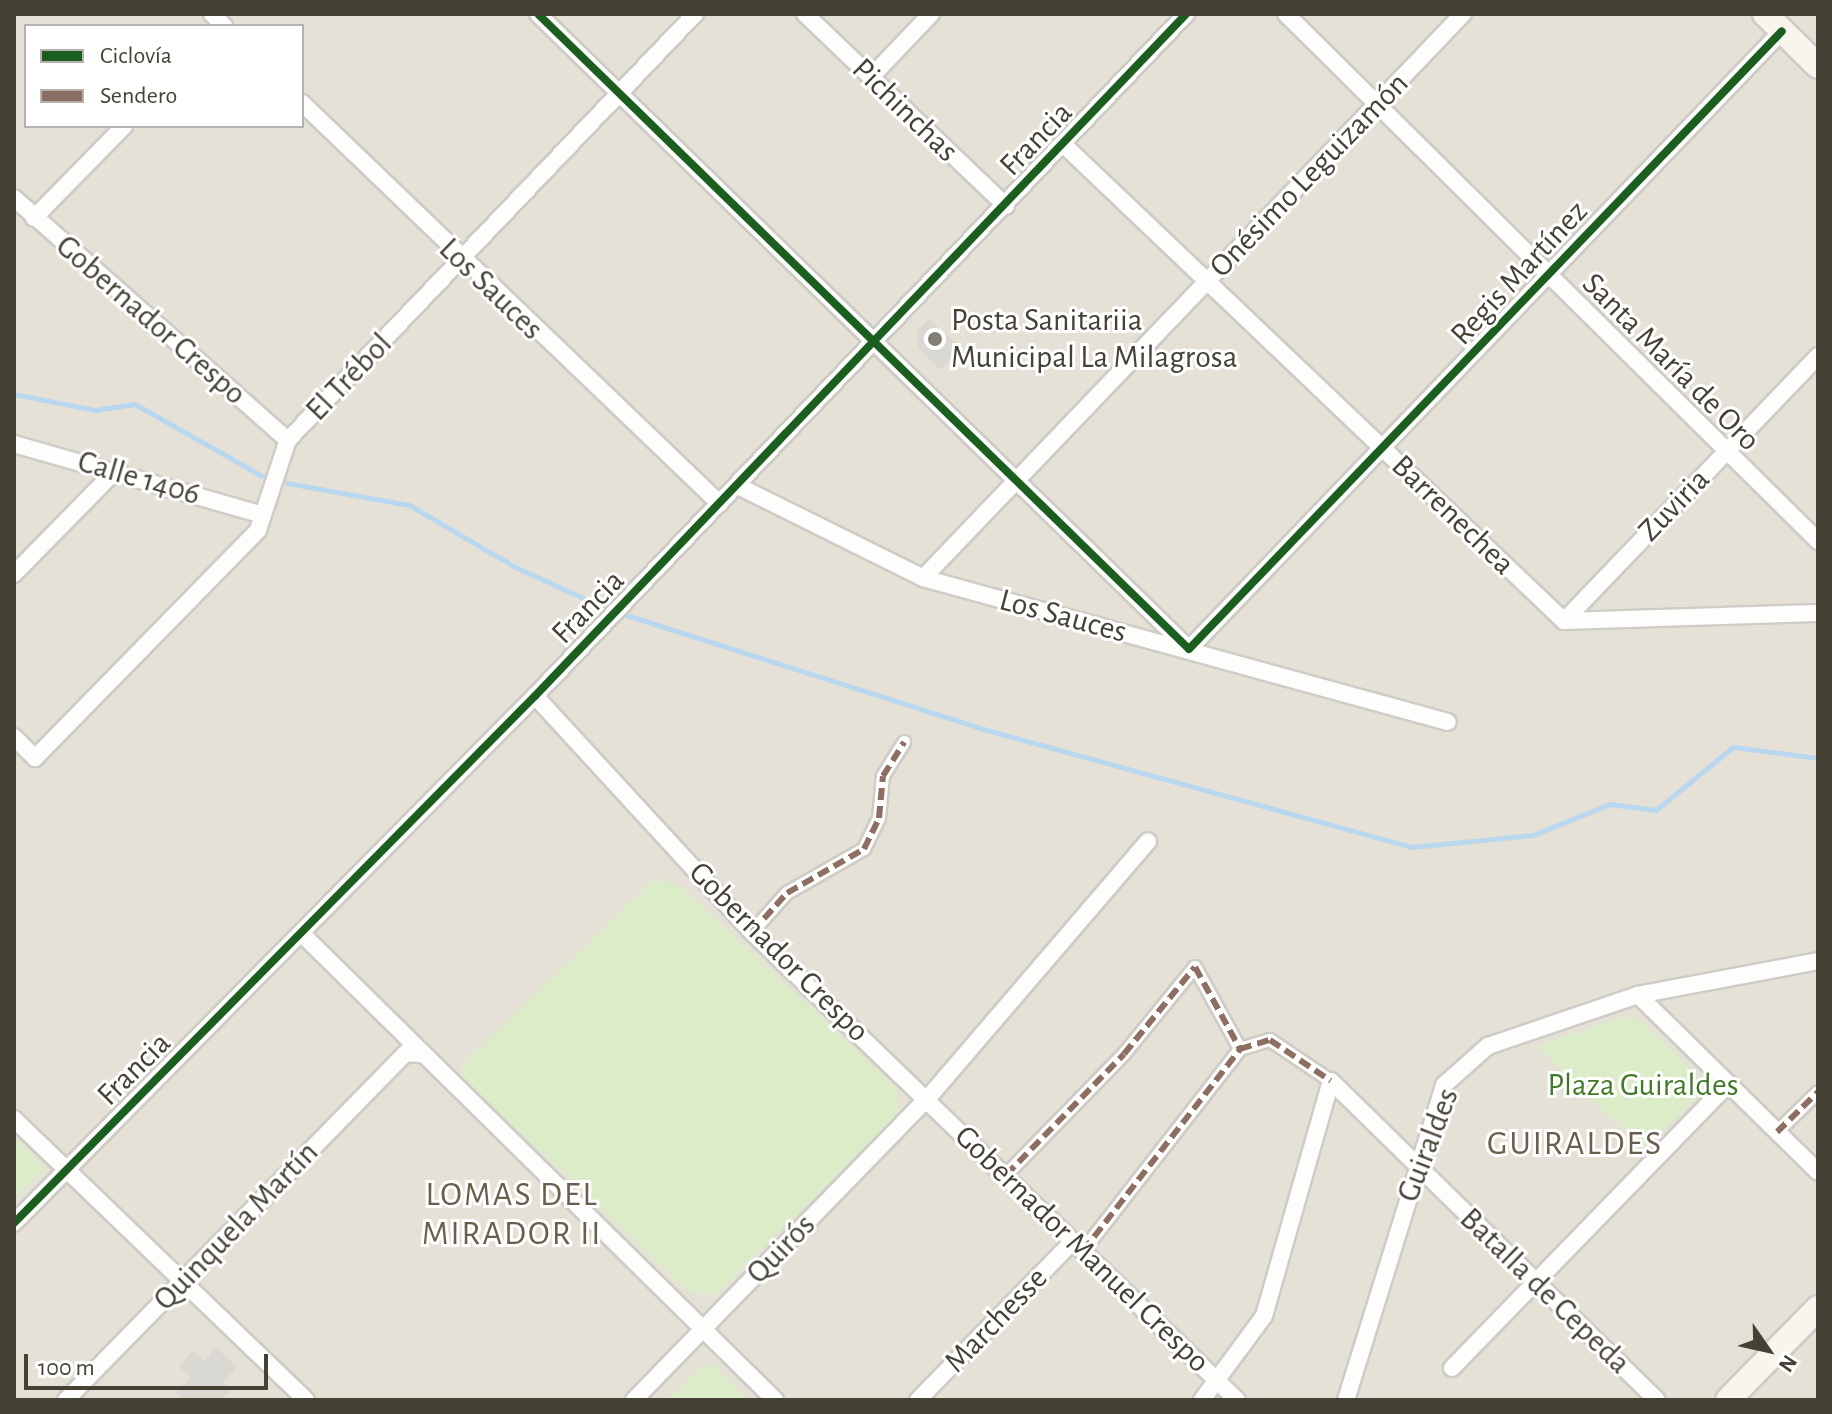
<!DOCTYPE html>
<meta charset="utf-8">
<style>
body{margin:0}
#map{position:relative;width:1832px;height:1414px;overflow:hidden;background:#f0efe9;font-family:"Alegreya Sans",sans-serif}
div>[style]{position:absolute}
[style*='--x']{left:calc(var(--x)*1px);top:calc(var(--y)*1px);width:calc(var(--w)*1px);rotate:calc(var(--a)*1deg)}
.residential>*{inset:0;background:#e5e1d6}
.green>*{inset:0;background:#dcecc9}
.stream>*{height:5px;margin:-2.5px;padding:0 2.5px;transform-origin:2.5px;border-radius:2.5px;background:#b9d7ef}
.building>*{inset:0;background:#dad8d2}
.roads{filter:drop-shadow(2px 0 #ceccc7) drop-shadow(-2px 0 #ceccc7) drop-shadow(0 2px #ceccc7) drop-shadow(0 -2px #ceccc7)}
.pedestrian>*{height:12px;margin:-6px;padding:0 6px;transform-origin:6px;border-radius:6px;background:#fdfdfc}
.minor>*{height:16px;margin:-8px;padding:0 8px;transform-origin:8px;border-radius:8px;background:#fdfdfc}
.secondary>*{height:24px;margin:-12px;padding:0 12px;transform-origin:12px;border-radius:12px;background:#f7f5ee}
.quiet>*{height:6px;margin-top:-3px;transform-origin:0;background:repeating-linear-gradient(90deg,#8d6e63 0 12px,transparent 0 18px)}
.cycleway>*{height:8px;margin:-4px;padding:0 4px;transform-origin:4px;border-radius:4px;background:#1b5e20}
.dots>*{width:22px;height:22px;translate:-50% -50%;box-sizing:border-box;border:4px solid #fff;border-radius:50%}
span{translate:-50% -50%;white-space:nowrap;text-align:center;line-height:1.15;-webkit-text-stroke:6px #fff;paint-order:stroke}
.street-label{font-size:32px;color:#464135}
.poi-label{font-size:32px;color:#464135}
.left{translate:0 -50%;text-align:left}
.park-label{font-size:32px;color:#427927}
.neighbourhood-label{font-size:34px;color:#695f4c;letter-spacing:2px}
.frame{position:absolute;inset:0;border:16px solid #464135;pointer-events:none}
.legend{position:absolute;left:24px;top:24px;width:280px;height:104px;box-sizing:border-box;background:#fff;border:2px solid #b5b3ae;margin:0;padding:10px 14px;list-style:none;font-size:24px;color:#464135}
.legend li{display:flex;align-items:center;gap:16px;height:40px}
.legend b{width:40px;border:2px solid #b5b3ae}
.north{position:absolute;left:1728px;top:1310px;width:80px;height:80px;-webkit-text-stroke:6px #fff;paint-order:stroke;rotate:124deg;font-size:22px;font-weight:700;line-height:32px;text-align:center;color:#464135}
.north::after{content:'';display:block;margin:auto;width:28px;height:36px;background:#464135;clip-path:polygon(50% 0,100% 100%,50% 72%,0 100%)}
.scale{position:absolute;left:24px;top:1354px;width:244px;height:36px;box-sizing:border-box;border:4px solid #464135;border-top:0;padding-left:10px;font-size:24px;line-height:28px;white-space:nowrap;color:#464135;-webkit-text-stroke:6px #fff;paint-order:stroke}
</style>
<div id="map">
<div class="residential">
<i style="clip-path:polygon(evenodd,14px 14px,1818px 14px,1818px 1400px,14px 1400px,14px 14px,26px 26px,302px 26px,302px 126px,26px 126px,26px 26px)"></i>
</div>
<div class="green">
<i style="clip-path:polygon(656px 878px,681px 887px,897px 1088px,899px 1112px,715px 1295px,689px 1292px,461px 1076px,462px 1064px)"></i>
<i style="clip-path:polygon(1623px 1017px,1637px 1018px,1702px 1079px,1703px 1092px,1644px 1149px,1536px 1046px)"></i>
<i style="clip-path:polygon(14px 1136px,46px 1168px,14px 1199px)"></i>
<i style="clip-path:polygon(703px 1364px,715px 1366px,748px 1400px,668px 1400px)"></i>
</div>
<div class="stream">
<i style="--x:14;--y:394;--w:83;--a:11.2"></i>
<i style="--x:95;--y:410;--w:40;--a:-8.5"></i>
<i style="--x:135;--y:404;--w:146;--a:29.6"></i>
<i style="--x:287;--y:483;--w:124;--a:10.2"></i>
<i style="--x:409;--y:505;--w:123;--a:30.3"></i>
<i style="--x:515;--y:567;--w:104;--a:24.4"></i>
<i style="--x:620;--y:613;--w:381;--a:17.7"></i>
<i style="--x:983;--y:729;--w:445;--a:15.4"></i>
<i style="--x:1412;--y:847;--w:122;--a:-5.7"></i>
<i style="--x:1533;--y:835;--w:83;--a:-21.9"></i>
<i style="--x:1610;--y:804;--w:46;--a:7.4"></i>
<i style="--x:1656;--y:810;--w:99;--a:-39.3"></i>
<i style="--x:1733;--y:747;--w:86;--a:7.4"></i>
</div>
<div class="building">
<i style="clip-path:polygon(929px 319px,961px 348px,940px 370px,918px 349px,918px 330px)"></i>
<i style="clip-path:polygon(216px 1347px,237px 1367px,223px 1382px,232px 1390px,222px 1400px,184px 1400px,176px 1393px,190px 1377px,179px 1366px,193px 1351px,204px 1361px)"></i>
</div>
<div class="roads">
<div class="pedestrian">
<i style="--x:752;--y:932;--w:52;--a:-48.1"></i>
<i style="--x:787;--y:893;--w:89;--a:-29.7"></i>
<i style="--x:864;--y:849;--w:34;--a:-64"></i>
<i style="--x:879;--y:818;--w:42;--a:-84.6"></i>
<i style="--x:883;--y:776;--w:40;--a:-58"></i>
<i style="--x:1777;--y:1132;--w:57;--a:-44.3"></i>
<i style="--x:1006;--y:1175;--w:169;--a:-45.7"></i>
<i style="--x:1124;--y:1054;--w:112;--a:-50.8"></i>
<i style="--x:1195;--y:967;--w:94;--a:61.2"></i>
<i style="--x:1083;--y:1251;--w:256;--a:-52.1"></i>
<i style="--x:1240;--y:1049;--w:31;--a:-17"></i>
<i style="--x:1270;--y:1040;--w:73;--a:33.9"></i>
</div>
<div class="minor">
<i style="--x:212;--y:14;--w:17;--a:45"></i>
<i style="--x:538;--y:14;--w:909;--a:44.29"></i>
<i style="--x:1189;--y:649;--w:856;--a:-46.18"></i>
<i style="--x:805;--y:14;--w:278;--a:43.7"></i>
<i style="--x:1286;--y:14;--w:749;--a:44.73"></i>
<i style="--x:871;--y:77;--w:87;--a:-46.4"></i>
<i style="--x:302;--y:103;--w:579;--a:43.81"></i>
<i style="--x:1064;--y:145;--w:690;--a:43.59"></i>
<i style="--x:14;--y:198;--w:366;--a:41.5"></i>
<i style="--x:34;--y:218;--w:129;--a:-45.6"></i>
<i style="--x:14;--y:444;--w:259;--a:15.9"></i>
<i style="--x:738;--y:486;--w:207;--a:26.4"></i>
<i style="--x:923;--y:578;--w:544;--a:15.34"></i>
<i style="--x:14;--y:574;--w:148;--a:-45.5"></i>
<i style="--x:923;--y:578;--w:781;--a:-46.25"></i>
<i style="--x:1564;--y:621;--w:367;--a:-46.2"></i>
<i style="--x:1564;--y:621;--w:254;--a:-1.8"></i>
<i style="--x:535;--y:696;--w:321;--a:47.4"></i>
<i style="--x:752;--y:932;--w:674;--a:43.98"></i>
<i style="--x:14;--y:737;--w:30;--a:45"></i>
<i style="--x:35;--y:758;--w:319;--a:-45.6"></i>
<i style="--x:258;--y:530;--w:95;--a:-71.6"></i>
<i style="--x:288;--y:440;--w:589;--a:-46.31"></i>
<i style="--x:303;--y:935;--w:663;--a:44.57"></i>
<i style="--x:1638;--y:995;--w:252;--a:44.5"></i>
<i style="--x:14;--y:1119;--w:405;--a:43.9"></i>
<i style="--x:14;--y:1223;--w:741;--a:-45.33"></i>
<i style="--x:535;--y:696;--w:943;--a:-46.33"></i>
<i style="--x:1452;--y:1368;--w:396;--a:-45.8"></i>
<i style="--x:66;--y:1400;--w:486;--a:-45.6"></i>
<i style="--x:406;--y:1053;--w:14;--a:4"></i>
<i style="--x:634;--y:1400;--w:421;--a:-45.8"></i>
<i style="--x:928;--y:1098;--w:338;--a:-49.4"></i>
<i style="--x:918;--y:1400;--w:222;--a:-45.7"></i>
<i style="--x:1202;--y:1400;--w:104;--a:-53.6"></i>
<i style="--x:1264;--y:1316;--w:244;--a:-74.1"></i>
<i style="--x:1331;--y:1081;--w:456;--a:44.4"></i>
<i style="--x:1346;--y:1400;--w:330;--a:-72.7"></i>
<i style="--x:1444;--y:1085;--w:59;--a:-41.6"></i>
<i style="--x:1488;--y:1046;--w:158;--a:-18.8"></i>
<i style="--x:1638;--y:995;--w:183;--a:-10.7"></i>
</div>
<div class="secondary">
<i style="--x:1765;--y:14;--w:74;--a:44.5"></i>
<i style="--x:1728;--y:1400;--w:129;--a:-45.6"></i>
</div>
</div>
<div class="quiet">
<i style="--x:752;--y:932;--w:52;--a:-48.1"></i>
<i style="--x:787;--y:893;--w:89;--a:-29.7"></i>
<i style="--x:864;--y:849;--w:34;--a:-64"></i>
<i style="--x:879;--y:818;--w:42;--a:-84.6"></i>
<i style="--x:883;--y:776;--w:40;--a:-58"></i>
<i style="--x:1777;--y:1132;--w:57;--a:-44.3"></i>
<i style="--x:1006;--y:1175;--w:169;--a:-45.7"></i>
<i style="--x:1124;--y:1054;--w:112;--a:-50.8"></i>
<i style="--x:1195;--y:967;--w:94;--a:61.2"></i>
<i style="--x:1083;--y:1251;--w:256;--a:-52.1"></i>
<i style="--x:1240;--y:1049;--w:31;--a:-17"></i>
<i style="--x:1270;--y:1040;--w:73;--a:33.9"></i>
</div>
<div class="cycleway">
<i style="--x:538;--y:14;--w:909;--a:44.29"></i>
<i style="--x:1189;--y:649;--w:856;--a:-46.18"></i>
<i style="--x:14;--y:1223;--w:741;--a:-45.33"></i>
<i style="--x:535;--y:696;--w:943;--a:-46.33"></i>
</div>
<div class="dots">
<i style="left:935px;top:339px;background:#827e74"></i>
</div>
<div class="street-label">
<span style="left:905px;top:110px;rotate:44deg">Pichinchas</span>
<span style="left:1036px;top:139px;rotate:-46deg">Francia</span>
<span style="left:1309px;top:175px;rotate:-46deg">Onésimo Leguizamón</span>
<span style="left:1519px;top:273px;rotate:-47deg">Regis Martínez</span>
<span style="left:491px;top:289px;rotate:44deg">Los Sauces</span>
<span style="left:151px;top:320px;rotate:41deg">Gobernador Crespo</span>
<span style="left:1671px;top:362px;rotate:45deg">Santa María de Oro</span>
<span style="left:349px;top:377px;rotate:-46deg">El Trébol</span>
<span style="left:139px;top:478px;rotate:16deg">Calle 1406</span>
<span style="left:1674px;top:505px;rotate:-46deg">Zuviria</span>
<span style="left:1453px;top:515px;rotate:44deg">Barrenechea</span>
<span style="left:588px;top:607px;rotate:-46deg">Francia</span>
<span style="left:1063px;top:616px;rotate:15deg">Los Sauces</span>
<span style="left:779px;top:952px;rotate:45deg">Gobernador Crespo</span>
<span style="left:134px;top:1069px;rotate:-45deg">Francia</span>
<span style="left:1428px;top:1145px;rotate:-69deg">Guiraldes</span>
<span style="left:236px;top:1226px;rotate:-46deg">Quinquela Martín</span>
<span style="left:781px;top:1249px;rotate:-46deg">Quirós</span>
<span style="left:1082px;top:1249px;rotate:44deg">Gobernador Manuel Crespo</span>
<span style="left:1545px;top:1291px;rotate:44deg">Batalla de Cepeda</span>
<span style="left:996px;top:1320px;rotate:-46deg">Marchesse</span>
</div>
<div class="poi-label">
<span class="left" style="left:951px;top:339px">Posta Sanitariia<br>Municipal La Milagrosa</span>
</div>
<div class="park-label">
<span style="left:1643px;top:1085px">Plaza Guiraldes</span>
</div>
<div class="neighbourhood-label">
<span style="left:1575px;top:1145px">GUIRALDES</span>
<span style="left:512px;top:1215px">LOMAS DEL<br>MIRADOR II</span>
</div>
<div class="frame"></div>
<ul class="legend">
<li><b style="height:10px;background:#1b5e20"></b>Ciclovía</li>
<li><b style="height:10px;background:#8d6e63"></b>Sendero</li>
</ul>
<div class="north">N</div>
<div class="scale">100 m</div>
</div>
